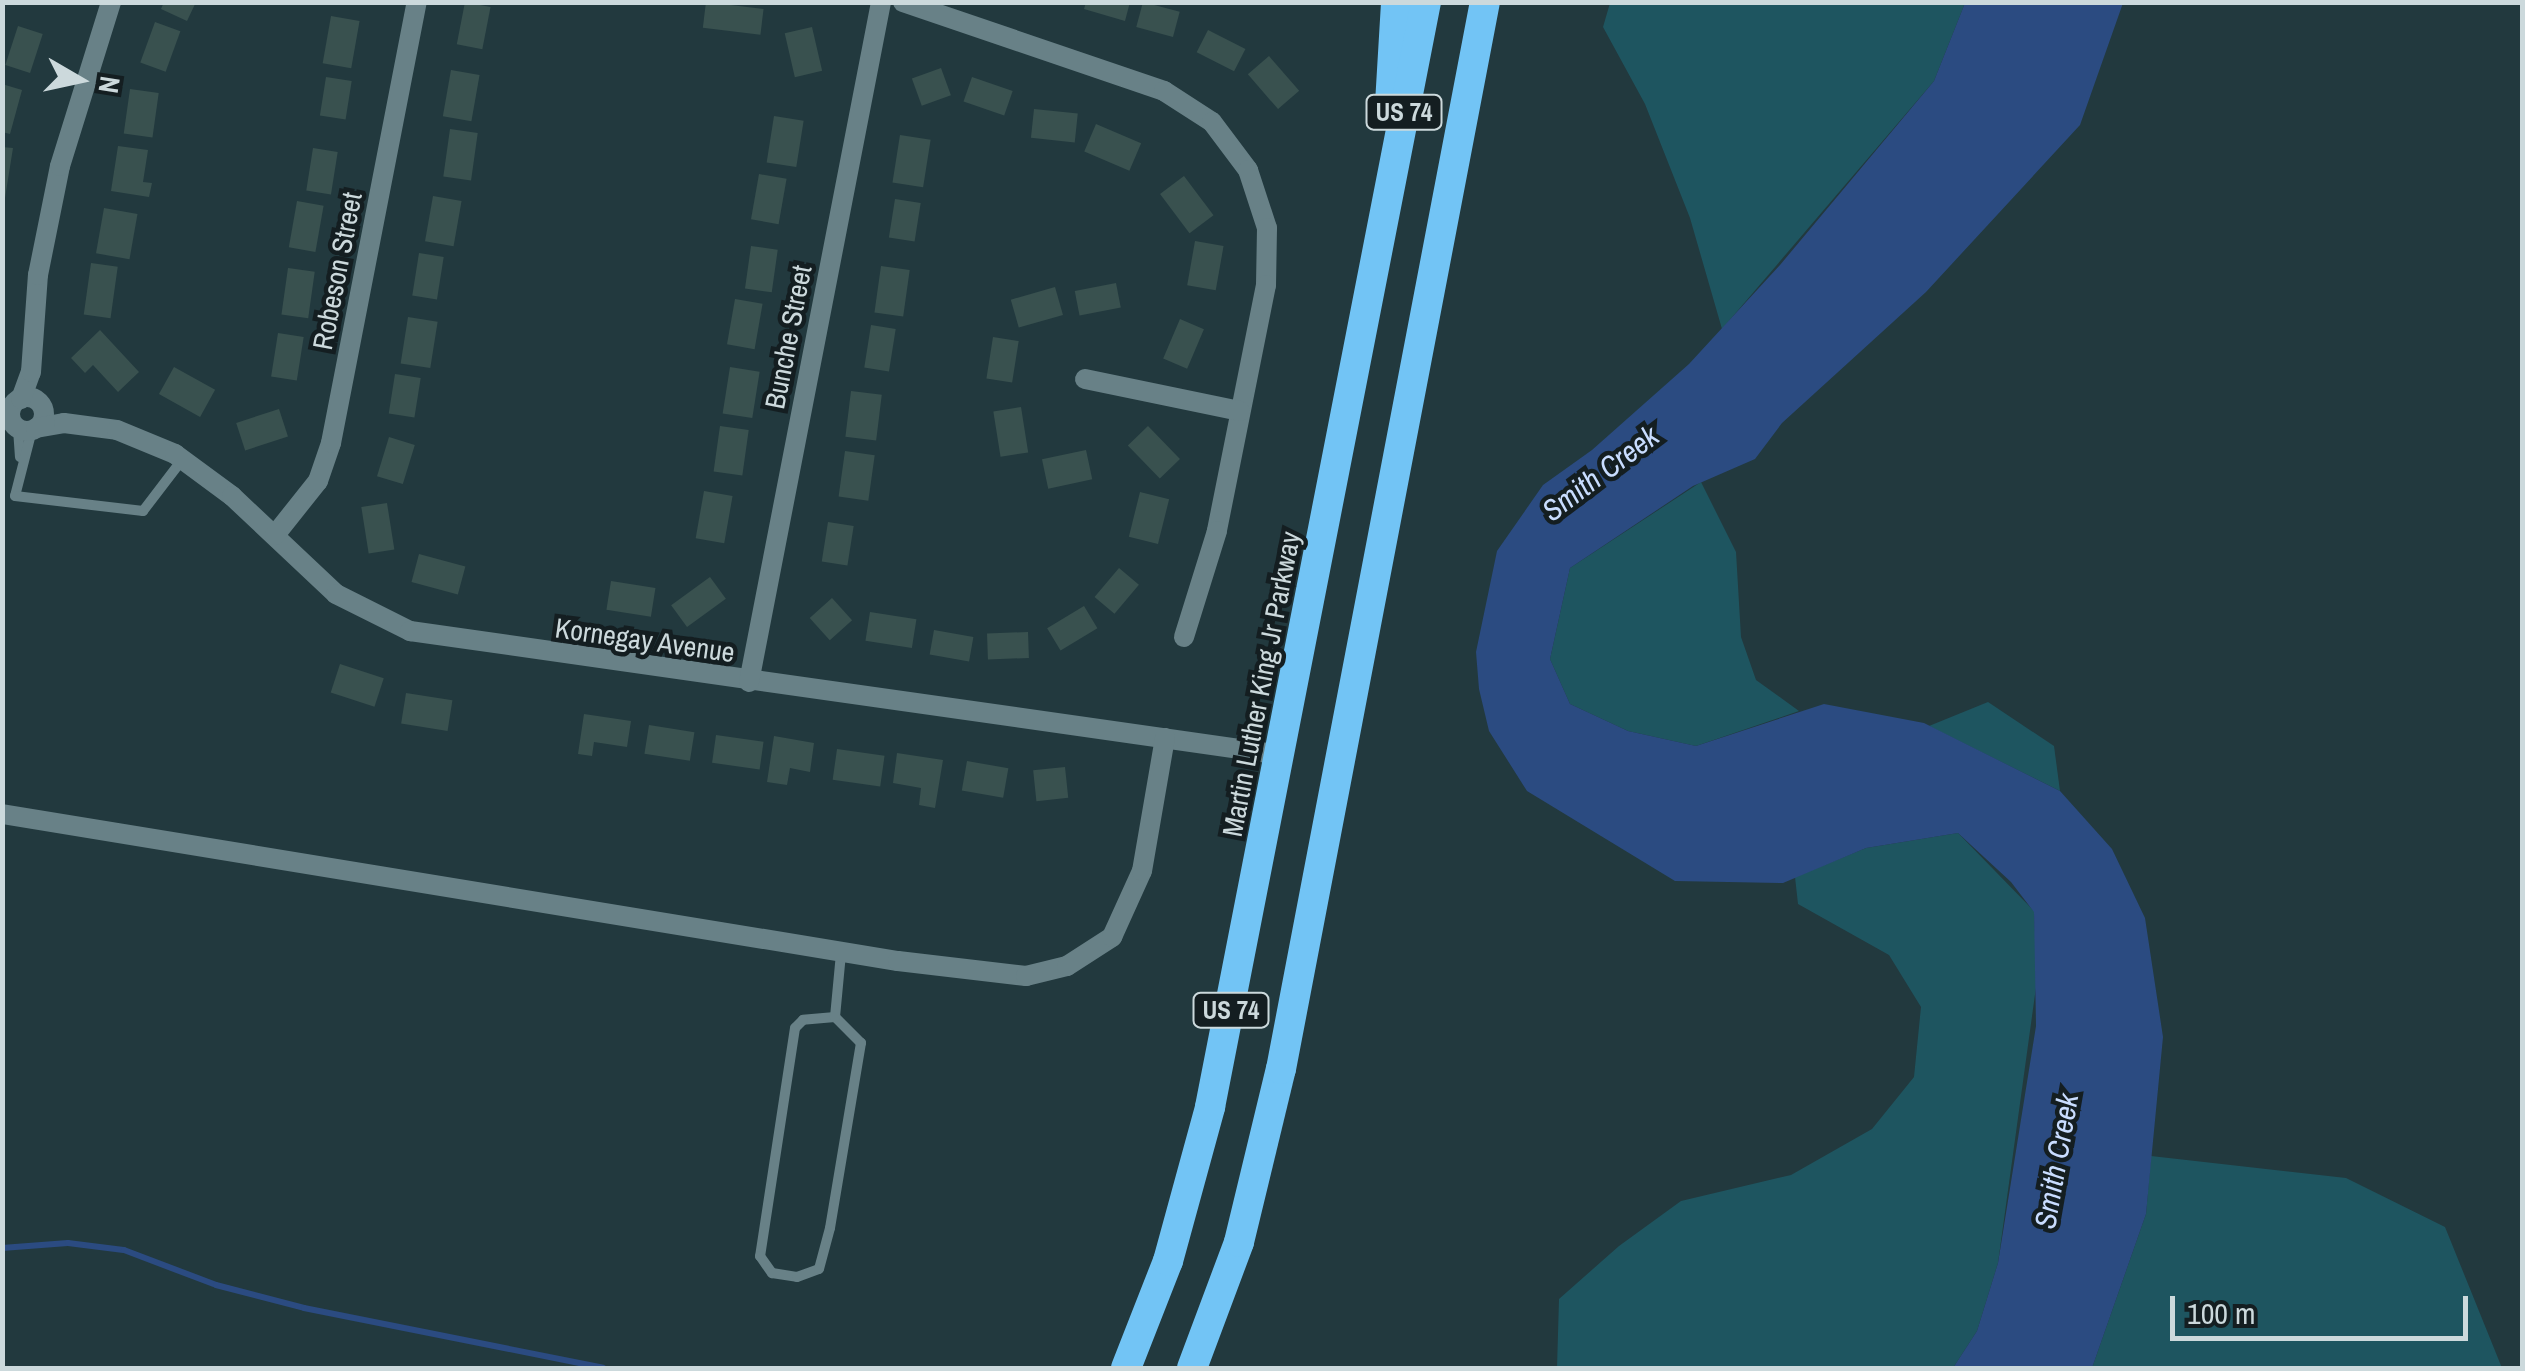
<!DOCTYPE html>
<style>
body{margin:0}
#map{position:relative;width:2525px;height:1371px;overflow:hidden;background:#22393e;font-family:"Archivo Narrow",sans-serif}
div>[style]{position:absolute}
[style*='--x']{left:calc(var(--x)*1px);top:calc(var(--y)*1px);width:calc(var(--w)*1px);rotate:calc(var(--a)*1deg)}
.green>*{inset:0;background:#1e5560}
.water>*{inset:0;background:#2b4b81}
.stream>*{height:6px;margin:-3px;padding:0 3px;transform-origin:3px;border-radius:3px;background:#2b4b81}
.building>*{inset:0;background:#39514f;transform-origin:0 0}
.lane>*{height:10px;margin:-5px;padding:0 5px;transform-origin:5px;border-radius:5px;background:#688187}
.street>*{height:20px;margin:-10px;padding:0 10px;transform-origin:10px;border-radius:10px;background:#688187}
.street>.ring{margin:-10px;padding:0;box-sizing:content-box;background:none;border:20px solid #688187;border-radius:50%}
.highway>*{height:30px;margin:-15px;padding:0 15px;transform-origin:15px;border-radius:15px;background:#72c4f5}
span{translate:-50% -50%;white-space:nowrap;text-align:center;line-height:1.15;-webkit-text-stroke:9px #141e21;paint-order:stroke}
.shield-label span{padding:2px 8px;background:#141e21;border:2px solid;border-radius:8px;-webkit-text-stroke-width:0}
.shield-label{font-size:25px;color:#ccd9dc;font-weight:700}
.street-label{font-size:28px;color:#ccd9dc}
.water-label{font-size:30px;color:#c9ddff;font-style:italic}
.frame{position:absolute;inset:0;border:5px solid #ccd9dc;pointer-events:none}
.north{position:absolute;left:30px;top:30px;width:100px;height:100px;-webkit-text-stroke:8px #141e21;paint-order:stroke;rotate:99deg;font-size:28px;font-weight:700;line-height:40px;text-align:center;color:#ccd9dc}
.north::after{content:'';display:block;margin:auto;width:35px;height:45px;background:#ccd9dc;clip-path:polygon(50% 0,100% 100%,50% 72%,0 100%)}
.scale{position:absolute;left:2170px;top:1296px;width:298px;height:45px;box-sizing:border-box;border:5px solid #ccd9dc;border-top:0;padding-left:12px;font-size:30px;line-height:35px;white-space:nowrap;color:#ccd9dc;-webkit-text-stroke:8px #141e21;paint-order:stroke}
</style>
<div id="map">
<div class="green">
<i style="clip-path:polygon(1610px 3px,1965px 3px,1934px 81px,1722px 329px,1690px 218px,1645px 104px,1603px 27px)"></i>
<i style="clip-path:polygon(1701px 482px,1736px 552px,1741px 637px,1756px 680px,1799px 711px,1696px 746px,1628px 731px,1570px 704px,1550px 659px,1570px 568px)"></i>
<i style="clip-path:polygon(1988px 702px,2054px 746px,2060px 791px,1929px 726px)"></i>
<i style="clip-path:polygon(1958px 833px,2034px 911px,2037px 980px,1998px 1263px,1977px 1331px,1953px 1368px,1557px 1368px,1559px 1299px,1619px 1246px,1681px 1201px,1791px 1175px,1872px 1129px,1914px 1077px,1921px 1007px,1889px 955px,1798px 904px,1795px 877px,1866px 848px)"></i>
<i style="clip-path:polygon(2151px 1156px,2346px 1178px,2445px 1227px,2502px 1368px,2092px 1368px,2146px 1214px)"></i>
</div>
<div class="water">
<i style="clip-path:polygon(1965px 3px,2123px 3px,2080px 125px,1926px 292px,1782px 423px,1755px 459px,1693px 486px,1570px 568px,1550px 659px,1570px 704px,1628px 731px,1696px 746px,1824px 704px,1924px 723px,2060px 791px,2112px 849px,2145px 918px,2163px 1037px,2146px 1214px,2092px 1368px,1953px 1368px,1977px 1331px,1998px 1263px,2036px 1026px,2034px 912px,2011px 882px,1958px 833px,1866px 848px,1783px 883px,1675px 881px,1527px 791px,1489px 731px,1479px 689px,1476px 652px,1497px 551px,1543px 485px,1592px 450px,1689px 364px,1780px 265px,1934px 81px)"></i>
</div>
<div class="stream">
<i style="--x:2;--y:1248;--w:66;--a:-4.3"></i>
<i style="--x:68;--y:1243;--w:56;--a:7.1"></i>
<i style="--x:124;--y:1250;--w:98;--a:20.8"></i>
<i style="--x:216;--y:1285;--w:91;--a:14.6"></i>
<i style="--x:304;--y:1308;--w:305;--a:11.3"></i>
</div>
<div class="building">
<i style="clip-path:polygon(164px 2px,196px 2px,187px 21px,161px 9px)"></i>
<i style="left:465px;top:2px;width:26px;height:43px;rotate:11deg"></i>
<i style="left:706px;top:2px;width:58px;height:26px;rotate:7deg"></i>
<i style="clip-path:polygon(1086px 2px,1130px 2px,1125px 21px,1084px 9px)"></i>
<i style="left:1143px;top:2px;width:38px;height:26px;rotate:15deg"></i>
<i style="left:331px;top:16px;width:29px;height:48px;rotate:10deg"></i>
<i style="left:155px;top:22px;width:27px;height:43px;rotate:20deg"></i>
<i style="left:18px;top:26px;width:26px;height:41px;rotate:18deg"></i>
<i style="left:812px;top:27px;width:45px;height:28px;rotate:77deg"></i>
<i style="left:1208px;top:30px;width:42px;height:25px;rotate:27deg"></i>
<i style="left:1269px;top:56px;width:46px;height:28px;rotate:49deg"></i>
<i style="left:941px;top:68px;width:29px;height:31px;rotate:70deg"></i>
<i style="left:451px;top:70px;width:29px;height:47px;rotate:10deg"></i>
<i style="left:326px;top:77px;width:26px;height:39px;rotate:9deg"></i>
<i style="left:972px;top:77px;width:43px;height:26px;rotate:19deg"></i>
<i style="clip-path:polygon(2px 84px,22px 90px,10px 134px,2px 132px)"></i>
<i style="left:130px;top:89px;width:29px;height:45px;rotate:8deg"></i>
<i style="left:1034px;top:109px;width:44px;height:29px;rotate:6deg"></i>
<i style="left:774px;top:116px;width:30px;height:47px;rotate:9deg"></i>
<i style="left:1096px;top:124px;width:49px;height:30px;rotate:23deg"></i>
<i style="left:450px;top:129px;width:28px;height:48px;rotate:8deg"></i>
<i style="left:900px;top:135px;width:31px;height:48px;rotate:9deg"></i>
<i style="clip-path:polygon(118px 146px,148px 150px,143px 182px,152px 183px,149px 197px,111px 191px)"></i>
<i style="clip-path:polygon(2px 147px,13px 148px,5px 198px,2px 198px)"></i>
<i style="left:313px;top:148px;width:25px;height:43px;rotate:9deg"></i>
<i style="left:759px;top:174px;width:28px;height:46px;rotate:10deg"></i>
<i style="left:1184px;top:176px;width:49px;height:30px;rotate:53deg"></i>
<i style="left:433px;top:196px;width:29px;height:46px;rotate:10deg"></i>
<i style="left:895px;top:199px;width:26px;height:39px;rotate:9deg"></i>
<i style="left:297px;top:201px;width:27px;height:47px;rotate:10deg"></i>
<i style="left:104px;top:208px;width:34px;height:46px;rotate:10deg"></i>
<i style="left:1195px;top:241px;width:29px;height:45px;rotate:10deg"></i>
<i style="left:751px;top:246px;width:27px;height:43px;rotate:8deg"></i>
<i style="left:419px;top:253px;width:25px;height:43px;rotate:9deg"></i>
<i style="left:91px;top:263px;width:27px;height:52px;rotate:8deg"></i>
<i style="left:881px;top:266px;width:29px;height:47px;rotate:8deg"></i>
<i style="left:288px;top:268px;width:27px;height:47px;rotate:8deg"></i>
<i style="left:1116px;top:283px;width:25px;height:42px;rotate:79deg"></i>
<i style="left:1055px;top:287px;width:29px;height:46px;rotate:74deg"></i>
<i style="left:735px;top:299px;width:28px;height:46px;rotate:10deg"></i>
<i style="left:408px;top:317px;width:30px;height:47px;rotate:9deg"></i>
<i style="left:1180px;top:319px;width:26px;height:43px;rotate:23deg"></i>
<i style="left:871px;top:325px;width:25px;height:43px;rotate:9deg"></i>
<i style="clip-path:polygon(100px 330px,139px 372px,118px 392px,93px 365px,85px 373px,71px 358px)"></i>
<i style="left:278px;top:333px;width:26px;height:44px;rotate:9deg"></i>
<i style="left:993px;top:337px;width:26px;height:42px;rotate:9deg"></i>
<i style="left:174px;top:367px;width:47px;height:31px;rotate:29deg"></i>
<i style="left:730px;top:367px;width:30px;height:47px;rotate:9deg"></i>
<i style="left:395px;top:374px;width:26px;height:40px;rotate:9deg"></i>
<i style="left:851px;top:391px;width:31px;height:46px;rotate:7deg"></i>
<i style="left:1021px;top:407px;width:46px;height:28px;rotate:81deg"></i>
<i style="left:279px;top:409px;width:29px;height:45px;rotate:72deg"></i>
<i style="left:720px;top:426px;width:29px;height:46px;rotate:8deg"></i>
<i style="left:1148px;top:426px;width:46px;height:28px;rotate:46deg"></i>
<i style="left:389px;top:437px;width:27px;height:41px;rotate:17deg"></i>
<i style="left:1086px;top:450px;width:30px;height:45px;rotate:78deg"></i>
<i style="left:845px;top:451px;width:30px;height:46px;rotate:8deg"></i>
<i style="left:704px;top:491px;width:29px;height:48px;rotate:10deg"></i>
<i style="left:1140px;top:492px;width:30px;height:46px;rotate:14deg"></i>
<i style="left:387px;top:503px;width:47px;height:26px;rotate:81deg"></i>
<i style="left:828px;top:522px;width:26px;height:40px;rotate:9deg"></i>
<i style="left:419px;top:554px;width:48px;height:29px;rotate:15deg"></i>
<i style="left:1119px;top:568px;width:26px;height:38px;rotate:40deg"></i>
<i style="left:710px;top:577px;width:27px;height:48px;rotate:54deg"></i>
<i style="left:611px;top:581px;width:45px;height:29px;rotate:9deg"></i>
<i style="left:832px;top:598px;width:30px;height:30px;rotate:48deg"></i>
<i style="left:1084px;top:606px;width:26px;height:43px;rotate:59deg"></i>
<i style="left:870px;top:612px;width:47px;height:29px;rotate:9deg"></i>
<i style="left:934px;top:630px;width:40px;height:25px;rotate:10deg"></i>
<i style="left:1028px;top:632px;width:26px;height:41px;rotate:88deg"></i>
<i style="left:340px;top:664px;width:46px;height:30px;rotate:18deg"></i>
<i style="left:406px;top:693px;width:47px;height:31px;rotate:9deg"></i>
<i style="clip-path:polygon(584px 714px,631px 721px,627px 747px,594px 742px,592px 756px,578px 754px)"></i>
<i style="left:649px;top:725px;width:46px;height:29px;rotate:9deg"></i>
<i style="left:716px;top:735px;width:48px;height:28px;rotate:8deg"></i>
<i style="clip-path:polygon(774px 736px,814px 743px,810px 772px,790px 768px,787px 785px,767px 782px)"></i>
<i style="left:837px;top:749px;width:48px;height:31px;rotate:8deg"></i>
<i style="clip-path:polygon(897px 753px,943px 760px,935px 808px,919px 805px,921px 788px,893px 783px)"></i>
<i style="left:967px;top:761px;width:42px;height:30px;rotate:10deg"></i>
<i style="left:1065px;top:767px;width:31px;height:32px;rotate:84deg"></i>
</div>
<div class="lane">
<i style="--x:18;--y:429;--w:28;--a:86"></i>
<i style="--x:32;--y:430;--w:68;--a:104.4"></i>
<i style="--x:15;--y:496;--w:129;--a:6.7"></i>
<i style="--x:143;--y:511;--w:64;--a:-52.6"></i>
<i style="--x:835;--y:1017;--w:32;--a:175"></i>
<i style="--x:803;--y:1020;--w:11;--a:135"></i>
<i style="--x:795;--y:1028;--w:231;--a:98.7"></i>
<i style="--x:760;--y:1256;--w:21;--a:55"></i>
<i style="--x:772;--y:1273;--w:25;--a:9"></i>
<i style="--x:797;--y:1277;--w:23;--a:-20"></i>
<i style="--x:819;--y:1269;--w:42;--a:-75"></i>
<i style="--x:830;--y:1228;--w:188;--a:-80.5"></i>
<i style="--x:861;--y:1043;--w:37;--a:-135"></i>
<i style="--x:835;--y:1017;--w:64;--a:-84.6"></i>
</div>
<div class="street">
<i style="--x:903;--y:2;--w:276;--a:18.8"></i>
<i style="--x:1164;--y:91;--w:57;--a:32.9"></i>
<i style="--x:1212;--y:122;--w:60;--a:53.1"></i>
<i style="--x:1248;--y:170;--w:61;--a:71.9"></i>
<i style="--x:1267;--y:228;--w:57;--a:91"></i>
<i style="--x:1266;--y:285;--w:251;--a:101.3"></i>
<i style="--x:1217;--y:531;--w:111;--a:107.3"></i>
<i style="--x:1085;--y:379;--w:158;--a:11.7"></i>
<i class="ring" style="left:10px;top:397px;width:14px;height:14px"></i>
<i style="--x:21;--y:399;--w:29;--a:-70"></i>
<i style="--x:31;--y:372;--w:97;--a:-85.9"></i>
<i style="--x:38;--y:275;--w:111;--a:-78.6"></i>
<i style="--x:60;--y:166;--w:172;--a:-72.7"></i>
<i style="--x:36;--y:428;--w:28;--a:-10"></i>
<i style="--x:64;--y:423;--w:53;--a:7.5"></i>
<i style="--x:117;--y:430;--w:63;--a:22.5"></i>
<i style="--x:175;--y:454;--w:71;--a:36.4"></i>
<i style="--x:232;--y:496;--w:143;--a:43.3"></i>
<i style="--x:336;--y:594;--w:83;--a:26.6"></i>
<i style="--x:410;--y:631;--w:881;--a:8.09"></i>
<i style="--x:275;--y:535;--w:69;--a:-51.5"></i>
<i style="--x:318;--y:481;--w:40;--a:-71.1"></i>
<i style="--x:331;--y:443;--w:449;--a:-79"></i>
<i style="--x:749;--y:682;--w:693;--a:-79.01"></i>
<i style="--x:2;--y:814;--w:908;--a:9.32"></i>
<i style="--x:898;--y:961;--w:129;--a:6.7"></i>
<i style="--x:1026;--y:976;--w:42;--a:-13.7"></i>
<i style="--x:1067;--y:966;--w:54;--a:-32.8"></i>
<i style="--x:1112;--y:937;--w:72;--a:-65.6"></i>
<i style="--x:1142;--y:871;--w:135;--a:-80.2"></i>
</div>
<div class="highway">
<i style="--x:1390;--y:104;--w:102;--a:-86.6"></i>
<i style="--x:1126;--y:1368;--w:115;--a:-68.6"></i>
<i style="--x:1168;--y:1261;--w:160;--a:-74.7"></i>
<i style="--x:1210;--y:1107;--w:1126;--a:-78.94"></i>
<i style="--x:1192;--y:1368;--w:134;--a:-69.5"></i>
<i style="--x:1239;--y:1242;--w:178;--a:-76.4"></i>
<i style="--x:1281;--y:1069;--w:1086;--a:-79.18"></i>
</div>
<div class="shield-label">
<span style="left:1404px;top:112px">US 74</span>
<span style="left:1231px;top:1010px">US 74</span>
</div>
<div class="street-label">
<span style="left:337px;top:271px;rotate:-79deg">Robeson Street</span>
<span style="left:788px;top:337px;rotate:-79deg">Bunche Street</span>
<span style="left:645px;top:640px;rotate:8deg">Kornegay Avenue</span>
<span style="left:1261px;top:684px;rotate:-79deg">Martin Luther King Jr Parkway</span>
</div>
<div class="water-label">
<span style="left:1600px;top:473px;rotate:-37deg">Smith Creek</span>
<span style="left:2056px;top:1161px;rotate:-80deg">Smith Creek</span>
</div>
<div class="frame"></div>
<div class="north">N</div>
<div class="scale">100 m</div>
</div>
